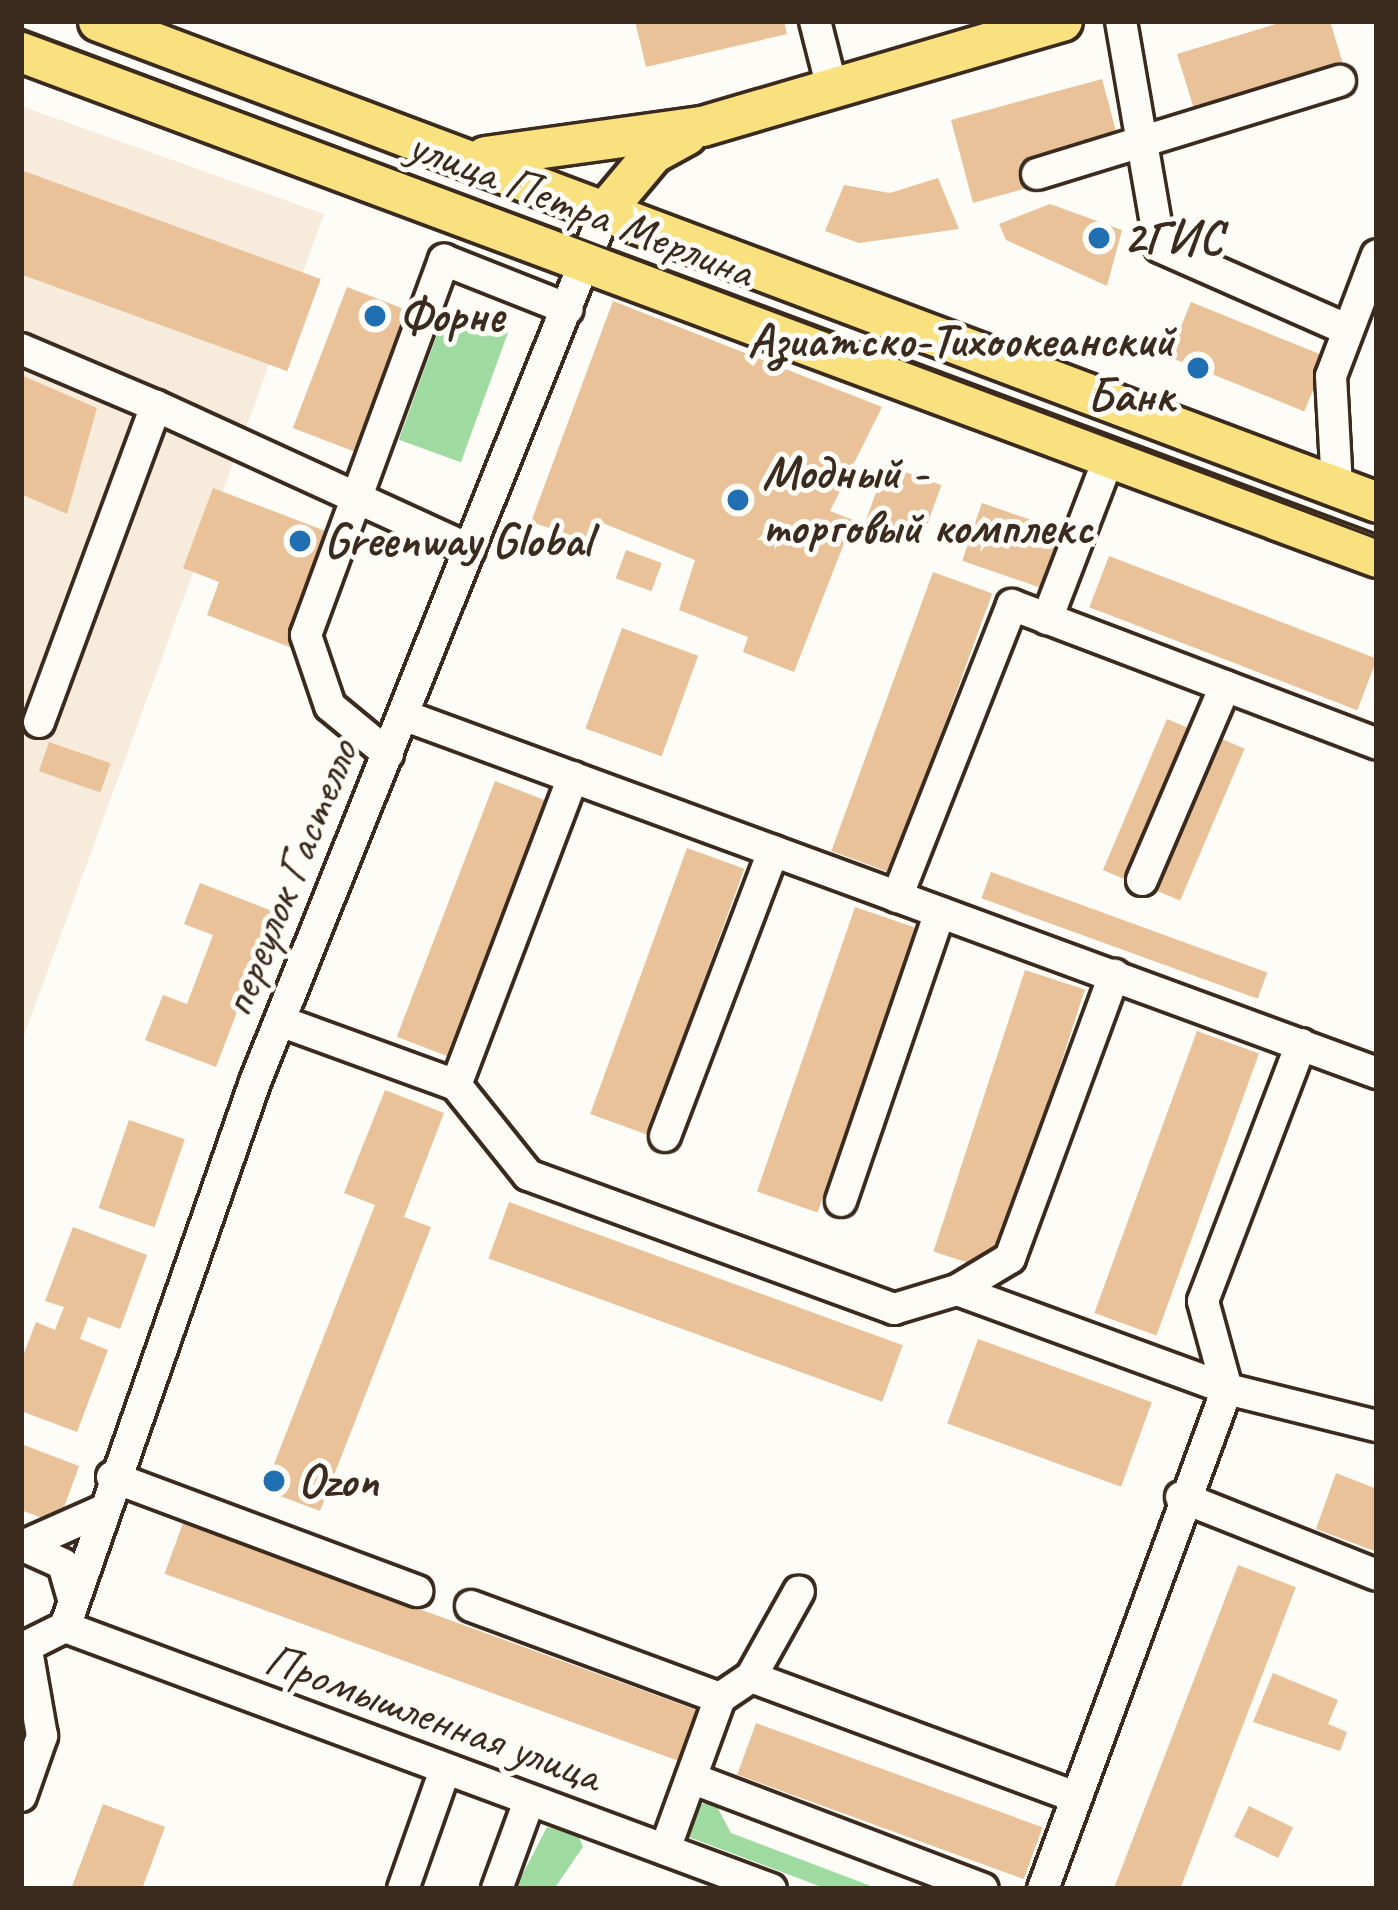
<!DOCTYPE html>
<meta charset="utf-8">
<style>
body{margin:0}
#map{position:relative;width:1398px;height:1910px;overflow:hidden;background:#fdfcf7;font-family:Caveat,sans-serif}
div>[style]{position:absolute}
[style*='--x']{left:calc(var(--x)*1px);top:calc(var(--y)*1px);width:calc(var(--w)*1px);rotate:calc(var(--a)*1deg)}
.built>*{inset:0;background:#f7ebdb}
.green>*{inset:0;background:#9fdaa1;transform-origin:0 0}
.building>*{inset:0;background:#eac29a;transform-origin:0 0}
.roads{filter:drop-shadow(3px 0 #3b2a1e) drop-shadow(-3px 0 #3b2a1e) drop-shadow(0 3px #3b2a1e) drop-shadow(0 -3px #3b2a1e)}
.minor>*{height:30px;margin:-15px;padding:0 15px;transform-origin:15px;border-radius:15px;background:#fdfcf7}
.major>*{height:39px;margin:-19.5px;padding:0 19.5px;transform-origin:19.5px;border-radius:19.5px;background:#fae180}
.tram>*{height:3px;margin:-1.5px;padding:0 1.5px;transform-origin:1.5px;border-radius:1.5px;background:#3b2a1e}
.dots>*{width:33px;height:33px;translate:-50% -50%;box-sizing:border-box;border:6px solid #fdfcf7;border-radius:50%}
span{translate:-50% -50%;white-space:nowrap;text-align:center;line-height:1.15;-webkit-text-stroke:10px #fdfcf7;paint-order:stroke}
.street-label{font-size:48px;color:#3b2a1e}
.poi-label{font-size:48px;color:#3b2a1e;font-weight:700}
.left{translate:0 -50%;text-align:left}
.right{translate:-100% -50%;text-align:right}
.frame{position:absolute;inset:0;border:24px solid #3b2a1e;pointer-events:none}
</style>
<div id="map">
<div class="built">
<i style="clip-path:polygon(21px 106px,324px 214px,21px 1044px)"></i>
</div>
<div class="green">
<i style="left:446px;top:310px;width:66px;height:138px;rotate:20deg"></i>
<i style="clip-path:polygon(715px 1803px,731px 1833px,879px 1889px,827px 1889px,686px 1836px,699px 1804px)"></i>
<i style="clip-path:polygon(547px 1827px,578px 1834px,583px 1847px,554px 1889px,515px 1889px)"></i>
</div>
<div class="building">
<i style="clip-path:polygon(635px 21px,784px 21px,787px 34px,646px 67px)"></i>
<i style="clip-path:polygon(1286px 21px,1330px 21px,1343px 64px,1194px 109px,1177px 54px)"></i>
<i style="clip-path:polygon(1102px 79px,1117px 135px,1020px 162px,1027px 188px,973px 203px,951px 120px)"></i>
<i style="left:21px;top:170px;width:319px;height:98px;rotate:20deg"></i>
<i style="clip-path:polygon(938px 178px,959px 229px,859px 243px,825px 231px,844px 185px,890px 193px)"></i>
<i style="clip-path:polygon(1050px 204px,1122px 230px,1107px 286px,1006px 240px,999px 224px)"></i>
<i style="left:347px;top:287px;width:76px;height:151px;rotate:21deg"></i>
<i style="clip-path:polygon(613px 301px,882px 407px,830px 511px,853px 520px,794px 672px,743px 652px,748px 637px,679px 610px,695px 560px,595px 520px,585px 540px,531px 522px)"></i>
<i style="left:1191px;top:302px;width:146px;height:59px;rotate:22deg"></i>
<i style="clip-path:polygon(21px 375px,97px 408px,67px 514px,21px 494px)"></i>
<i style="left:886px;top:465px;width:59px;height:62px;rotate:20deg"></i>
<i style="clip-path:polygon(213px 488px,336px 535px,292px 648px,207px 615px,219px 582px,183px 568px)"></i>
<i style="left:982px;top:503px;width:87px;height:61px;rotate:19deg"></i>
<i style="left:626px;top:550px;width:38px;height:30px;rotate:20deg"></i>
<i style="left:1109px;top:556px;width:287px;height:55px;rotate:21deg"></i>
<i style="left:933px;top:572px;width:63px;height:297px;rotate:20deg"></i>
<i style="left:622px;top:628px;width:81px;height:107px;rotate:20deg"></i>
<i style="left:1167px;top:719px;width:30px;height:164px;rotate:23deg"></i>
<i style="left:1217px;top:737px;width:30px;height:165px;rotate:23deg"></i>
<i style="left:49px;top:742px;width:65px;height:31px;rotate:19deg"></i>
<i style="left:495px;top:781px;width:60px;height:274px;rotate:21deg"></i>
<i style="left:687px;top:848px;width:61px;height:283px;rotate:20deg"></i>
<i style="left:991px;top:872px;width:294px;height:28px;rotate:20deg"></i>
<i style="clip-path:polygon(200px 883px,275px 912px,216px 1067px,145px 1040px,163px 995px,187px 1004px,213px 935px,184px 924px)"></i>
<i style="left:855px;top:907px;width:64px;height:301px;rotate:19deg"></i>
<i style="left:1025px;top:970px;width:63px;height:296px;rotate:18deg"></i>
<i style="left:1197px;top:1031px;width:66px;height:300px;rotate:20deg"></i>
<i style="clip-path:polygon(385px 1090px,444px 1113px,404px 1217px,431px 1227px,320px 1511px,264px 1490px,375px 1205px,344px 1193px)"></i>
<i style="left:129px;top:1120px;width:59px;height:93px;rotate:19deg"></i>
<i style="left:509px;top:1202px;width:419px;height:60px;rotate:20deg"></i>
<i style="clip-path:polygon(73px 1227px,147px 1255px,120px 1329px,88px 1317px,80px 1339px,108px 1350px,77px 1432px,21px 1411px,21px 1361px,36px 1322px,55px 1330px,64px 1307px,45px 1301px)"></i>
<i style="left:978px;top:1339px;width:185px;height:90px;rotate:20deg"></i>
<i style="clip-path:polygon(21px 1444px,79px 1466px,58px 1524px,21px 1510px)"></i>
<i style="clip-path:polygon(1336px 1473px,1377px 1489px,1377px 1552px,1316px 1529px)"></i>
<i style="left:183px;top:1523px;width:556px;height:54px;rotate:20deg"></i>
<i style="left:1238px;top:1565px;width:62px;height:346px;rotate:21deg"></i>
<i style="clip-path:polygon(1273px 1673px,1338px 1700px,1328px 1724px,1347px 1732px,1340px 1751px,1253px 1722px)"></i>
<i style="left:756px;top:1723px;width:305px;height:55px;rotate:20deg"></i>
<i style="clip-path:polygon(103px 1804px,165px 1827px,142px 1889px,71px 1889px)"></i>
<i style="left:1249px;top:1806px;width:49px;height:34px;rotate:26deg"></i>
</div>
<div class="roads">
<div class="minor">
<i style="--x:815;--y:21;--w:69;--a:75.8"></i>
<i style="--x:1121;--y:21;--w:229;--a:80.2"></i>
<i style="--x:1160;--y:247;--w:201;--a:23.8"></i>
<i style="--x:1037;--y:174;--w:317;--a:-17.1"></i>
<i style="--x:21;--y:349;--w:147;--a:22.9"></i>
<i style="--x:1337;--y:487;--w:111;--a:-93.1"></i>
<i style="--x:1331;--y:376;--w:129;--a:-69.2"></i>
<i style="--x:1047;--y:619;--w:170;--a:-69"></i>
<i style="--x:403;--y:715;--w:1038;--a:20.18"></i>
<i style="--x:39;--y:722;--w:337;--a:-69.7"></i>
<i style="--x:156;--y:406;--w:345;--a:24.6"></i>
<i style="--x:388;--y:754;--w:75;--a:-140.4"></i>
<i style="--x:330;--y:706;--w:75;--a:-108.7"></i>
<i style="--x:306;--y:635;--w:400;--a:-69.8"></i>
<i style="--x:444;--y:260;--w:133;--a:21.6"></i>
<i style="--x:573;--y:777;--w:329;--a:110.8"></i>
<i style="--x:456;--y:1085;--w:115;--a:51.3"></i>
<i style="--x:528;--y:1175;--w:390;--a:20.1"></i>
<i style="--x:894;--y:1309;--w:66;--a:-16.8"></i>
<i style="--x:957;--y:1290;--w:288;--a:20.1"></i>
<i style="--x:1227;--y:1389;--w:154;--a:13.9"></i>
<i style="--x:1142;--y:880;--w:211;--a:-66.8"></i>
<i style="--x:897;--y:897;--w:314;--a:-68.5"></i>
<i style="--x:1012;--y:605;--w:391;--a:20.8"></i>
<i style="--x:280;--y:1021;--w:187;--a:20"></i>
<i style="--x:665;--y:1136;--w:305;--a:-69.2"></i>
<i style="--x:841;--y:1201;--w:305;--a:-71.1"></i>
<i style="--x:957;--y:1290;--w:62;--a:-31.1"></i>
<i style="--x:1010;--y:1258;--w:302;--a:-69.8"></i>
<i style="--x:112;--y:1477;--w:326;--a:20.5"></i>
<i style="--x:1181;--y:1497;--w:211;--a:21.7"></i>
<i style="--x:27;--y:1544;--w:79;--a:-24"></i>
<i style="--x:21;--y:1545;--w:46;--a:24.3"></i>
<i style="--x:63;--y:1564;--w:36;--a:74"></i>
<i style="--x:471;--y:1606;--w:265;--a:20.3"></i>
<i style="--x:720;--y:1698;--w:161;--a:110"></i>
<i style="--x:65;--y:1627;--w:753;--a:20.36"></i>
<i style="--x:21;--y:1649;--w:49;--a:-26.6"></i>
<i style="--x:65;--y:1627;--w:577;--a:-70.78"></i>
<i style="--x:255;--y:1082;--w:941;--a:-68.1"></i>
<i style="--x:751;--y:1677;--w:98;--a:-60.8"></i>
<i style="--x:720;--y:1698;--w:37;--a:-34"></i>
<i style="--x:751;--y:1677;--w:346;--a:20.3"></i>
<i style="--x:691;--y:1778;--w:312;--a:20.8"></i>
<i style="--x:21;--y:1796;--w:64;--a:-70.7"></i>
<i style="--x:42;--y:1736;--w:87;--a:-99.9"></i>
<i style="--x:403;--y:1889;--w:126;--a:-70.6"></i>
<i style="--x:497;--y:1889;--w:94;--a:-70"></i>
<i style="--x:1043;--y:1889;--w:533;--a:-69.8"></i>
<i style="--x:1227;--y:1389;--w:91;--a:-105.3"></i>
<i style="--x:1203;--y:1301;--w:275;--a:-69.1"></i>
</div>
<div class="major">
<i style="--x:98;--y:21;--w:1366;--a:20.61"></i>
<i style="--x:21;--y:52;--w:1447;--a:20.43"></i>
<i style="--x:485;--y:156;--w:219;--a:-7.9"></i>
<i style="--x:702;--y:126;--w:375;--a:-16.3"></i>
<i style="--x:606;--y:209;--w:73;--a:-50"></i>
<i style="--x:653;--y:153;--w:38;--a:-29"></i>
</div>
</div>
<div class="tram">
<i style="--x:21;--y:28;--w:1449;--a:20.61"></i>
</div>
<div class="dots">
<i style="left:1099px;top:238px;background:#1f6fb2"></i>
<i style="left:375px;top:316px;background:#1f6fb2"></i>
<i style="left:1198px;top:368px;background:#1f6fb2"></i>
<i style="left:738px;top:500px;background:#1f6fb2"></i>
<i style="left:300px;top:541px;background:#1f6fb2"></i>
<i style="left:274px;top:1481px;background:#1f6fb2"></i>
</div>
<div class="street-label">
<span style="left:581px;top:208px;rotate:21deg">улица Петра Мерлина</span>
<span style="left:289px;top:878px;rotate:-68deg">переулок Гастелло</span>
<span style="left:433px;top:1717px;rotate:20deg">Промышленная улица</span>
</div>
<div class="poi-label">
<span class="left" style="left:1123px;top:238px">2ГИС</span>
<span class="left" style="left:399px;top:316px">Форне</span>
<span class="right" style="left:1174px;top:368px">Азиатско-Тихоокеанский<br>Банк</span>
<span class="left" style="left:762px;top:500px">Модный -<br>торговый комплекс</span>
<span class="left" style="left:324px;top:541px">Greenway Global</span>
<span class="left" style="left:298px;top:1481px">Ozon</span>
</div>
<div class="frame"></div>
</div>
